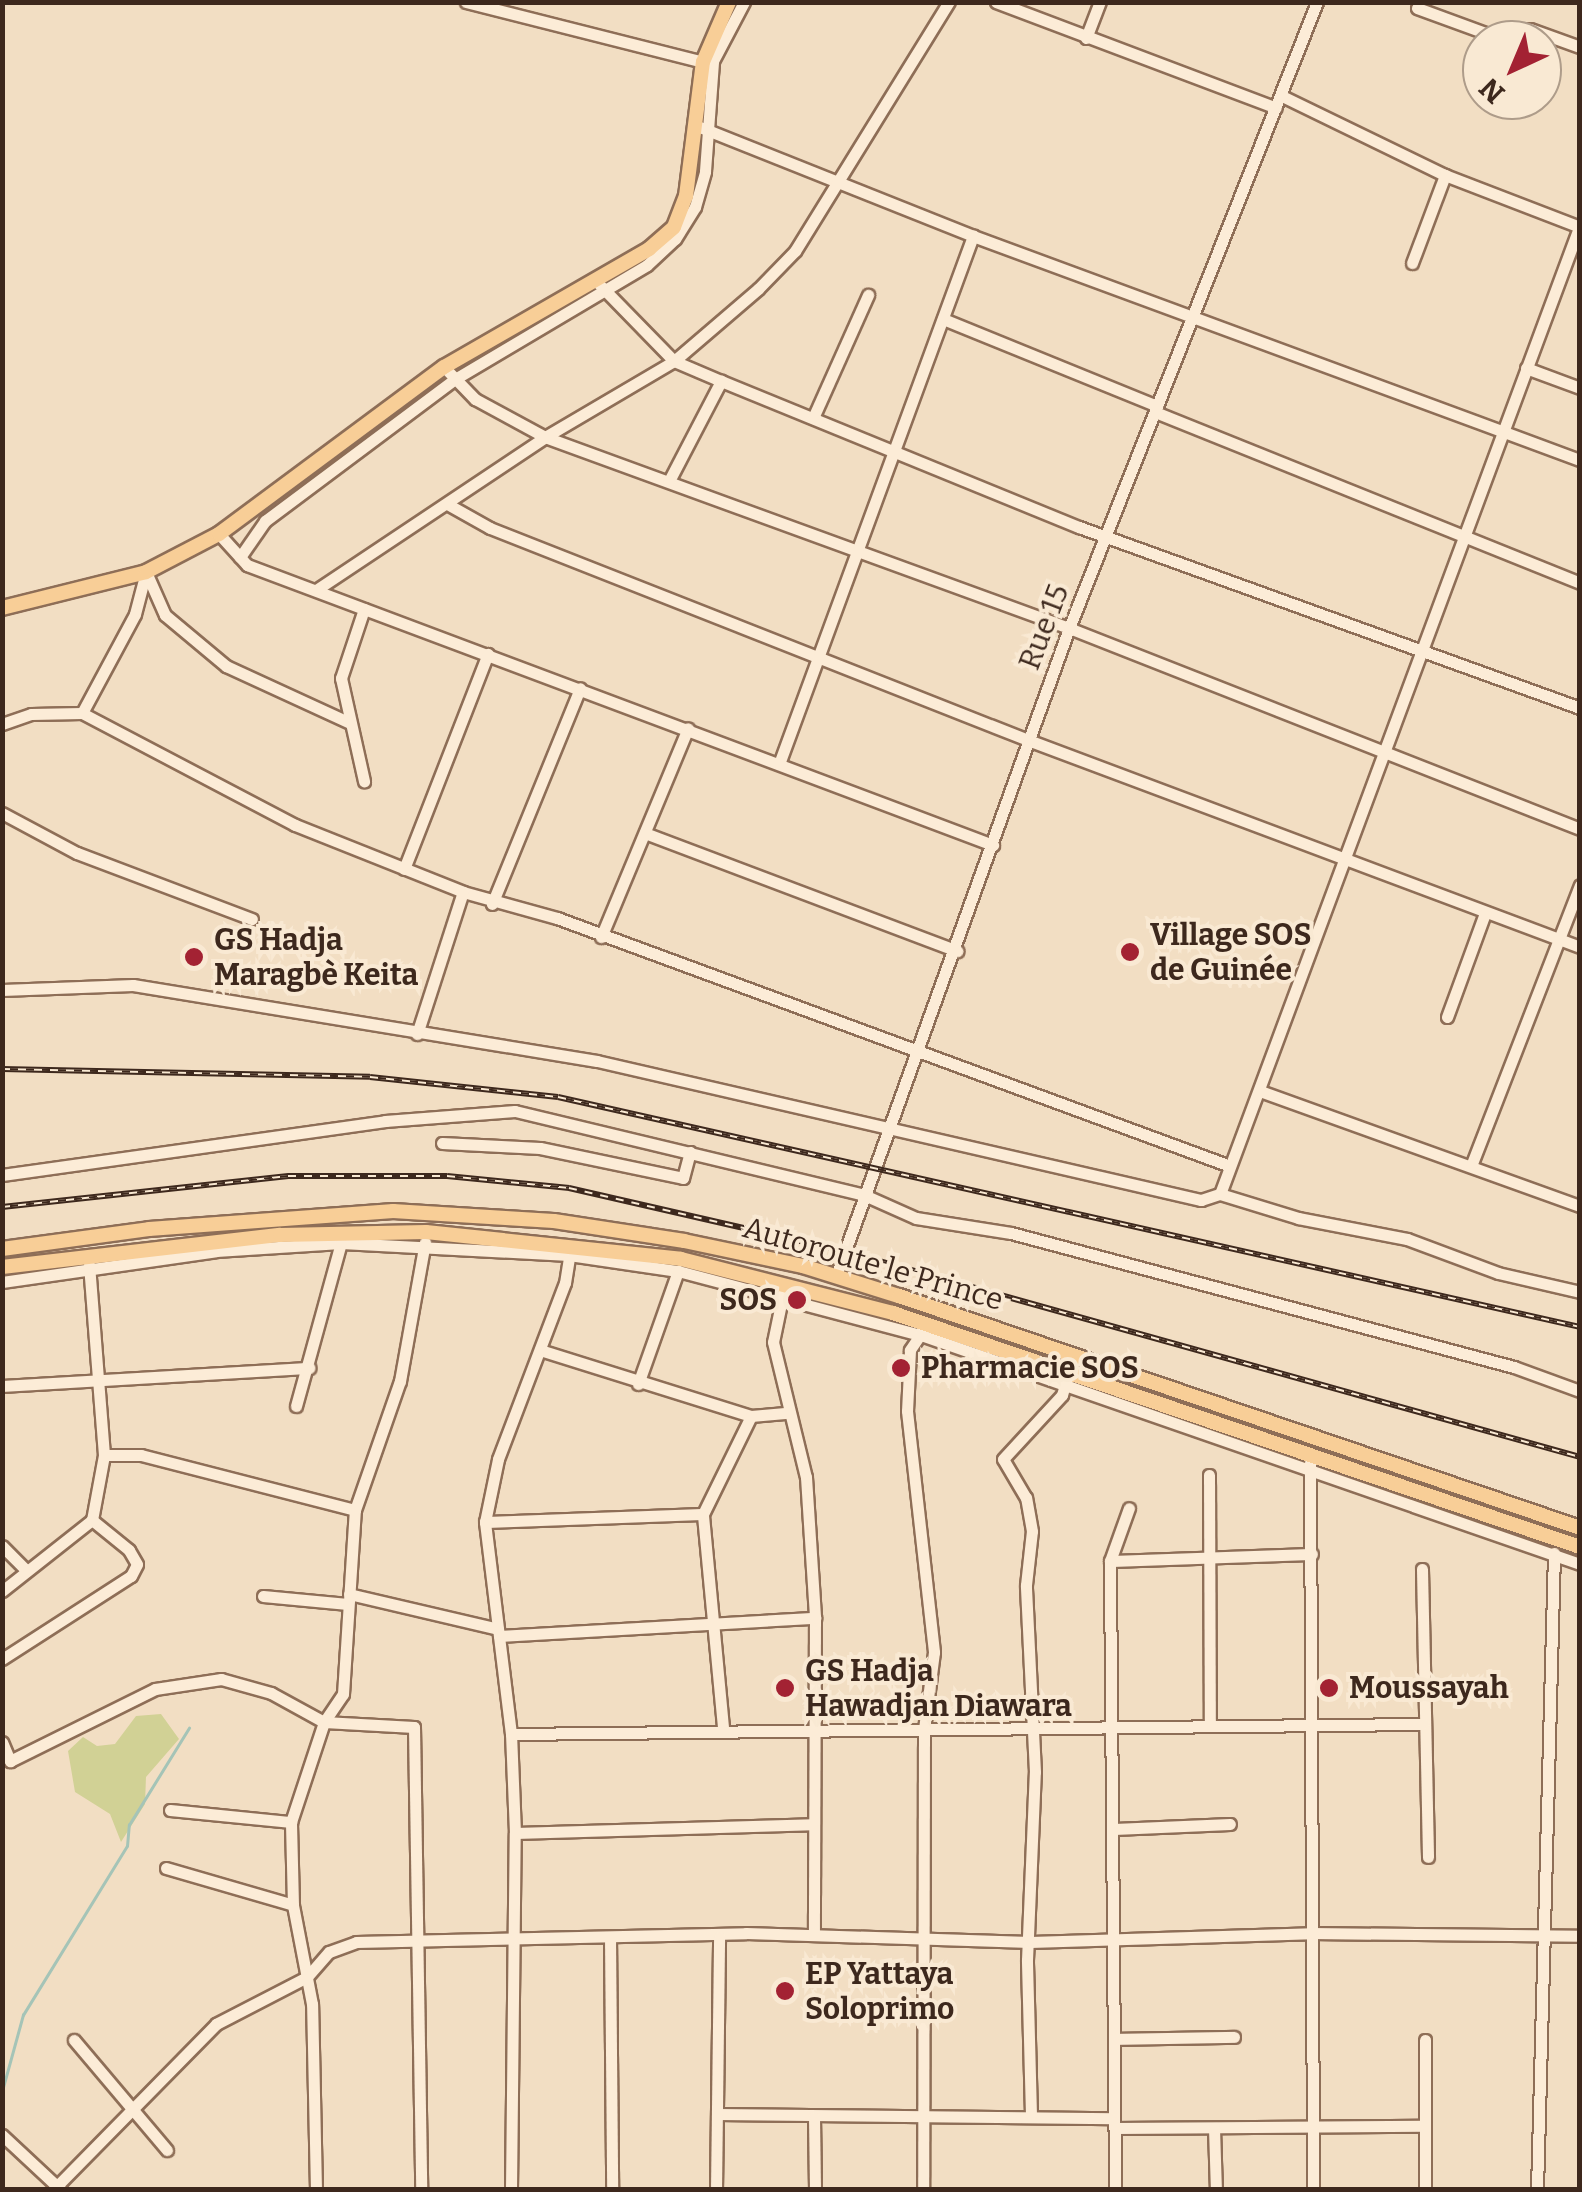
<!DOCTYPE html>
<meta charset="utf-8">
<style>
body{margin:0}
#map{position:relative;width:1582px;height:2192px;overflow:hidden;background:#f2dec3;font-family:Bitter,serif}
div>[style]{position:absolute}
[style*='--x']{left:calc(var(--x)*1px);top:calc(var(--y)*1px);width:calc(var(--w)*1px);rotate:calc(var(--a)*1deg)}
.green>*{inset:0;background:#d1d195}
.stream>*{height:2.5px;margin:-1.25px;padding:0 1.25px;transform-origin:1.25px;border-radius:1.25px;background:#a5c4b7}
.roads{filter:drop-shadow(2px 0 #8e6e57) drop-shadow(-2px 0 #8e6e57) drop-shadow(0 2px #8e6e57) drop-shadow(0 -2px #8e6e57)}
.minor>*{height:11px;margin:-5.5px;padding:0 5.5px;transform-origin:5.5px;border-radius:5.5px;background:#fcecd7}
.major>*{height:14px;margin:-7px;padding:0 7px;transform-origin:7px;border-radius:7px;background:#f8ce97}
.rail>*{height:6px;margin-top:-3px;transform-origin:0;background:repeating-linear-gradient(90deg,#f9e9d3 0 8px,#3d281d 0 16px);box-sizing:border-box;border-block:2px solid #3d281d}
.dots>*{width:28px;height:28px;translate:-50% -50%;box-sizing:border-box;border:5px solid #f9e9d3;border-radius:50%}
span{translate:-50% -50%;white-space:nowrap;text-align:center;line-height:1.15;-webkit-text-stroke:8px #f9e9d3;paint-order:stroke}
.street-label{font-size:30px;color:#3d281d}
.poi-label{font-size:30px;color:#3d281d;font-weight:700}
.left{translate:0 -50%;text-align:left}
.right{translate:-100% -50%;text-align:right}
.frame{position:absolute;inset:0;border:5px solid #3d281d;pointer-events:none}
.north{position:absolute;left:1462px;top:20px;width:100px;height:100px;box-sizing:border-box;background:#f9e9d3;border:2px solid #ae9c8a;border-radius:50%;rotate:224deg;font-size:28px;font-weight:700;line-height:40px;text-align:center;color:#3d281d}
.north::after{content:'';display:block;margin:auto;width:35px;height:45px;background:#a32233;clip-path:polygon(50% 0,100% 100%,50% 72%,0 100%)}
</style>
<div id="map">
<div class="green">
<i style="clip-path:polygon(161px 1714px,179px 1739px,146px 1777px,145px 1804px,121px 1842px,110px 1814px,75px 1792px,68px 1751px,83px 1737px,97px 1746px,115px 1744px,136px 1716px)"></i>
</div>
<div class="stream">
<i style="--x:2;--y:2091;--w:79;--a:-74.6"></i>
<i style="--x:23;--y:2015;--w:198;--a:-58.4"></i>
<i style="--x:127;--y:1846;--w:21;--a:-85"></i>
<i style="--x:129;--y:1825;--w:114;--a:-58.3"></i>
</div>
<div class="roads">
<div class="minor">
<i style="--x:466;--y:2;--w:244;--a:14.2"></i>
<i style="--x:996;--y:2;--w:299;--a:20.7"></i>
<i style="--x:1417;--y:8;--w:87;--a:20.1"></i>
<i style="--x:1499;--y:38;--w:32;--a:-16"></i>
<i style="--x:1530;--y:29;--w:53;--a:19.8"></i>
<i style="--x:1086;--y:38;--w:39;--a:-69"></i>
<i style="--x:1282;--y:96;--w:181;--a:25.9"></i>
<i style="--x:1445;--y:175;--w:145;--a:21.1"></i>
<i style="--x:697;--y:126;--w:297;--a:21.7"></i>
<i style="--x:973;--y:236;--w:647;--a:20.26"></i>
<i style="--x:1412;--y:263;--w:94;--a:-69.4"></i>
<i style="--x:594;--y:279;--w:115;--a:45.7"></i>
<i style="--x:674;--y:361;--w:51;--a:23.1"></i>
<i style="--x:721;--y:381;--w:387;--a:22.2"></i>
<i style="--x:1079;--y:527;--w:533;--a:19.86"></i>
<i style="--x:943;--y:319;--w:231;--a:22.1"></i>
<i style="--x:444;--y:367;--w:45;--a:45.9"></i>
<i style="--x:475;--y:399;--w:80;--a:28.5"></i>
<i style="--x:545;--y:437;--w:558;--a:20.03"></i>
<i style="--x:1069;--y:628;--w:549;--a:21.47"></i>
<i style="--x:1526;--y:368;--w:58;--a:20.3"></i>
<i style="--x:1155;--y:412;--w:458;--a:21.9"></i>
<i style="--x:813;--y:418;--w:135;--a:-65.9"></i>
<i style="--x:669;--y:481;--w:113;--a:-62.5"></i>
<i style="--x:449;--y:505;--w:47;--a:29.3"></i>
<i style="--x:490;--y:528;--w:578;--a:21.51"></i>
<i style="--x:1028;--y:740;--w:590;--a:20.56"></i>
<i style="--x:219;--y:534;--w:42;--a:47.9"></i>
<i style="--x:247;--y:565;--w:797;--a:20.57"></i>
<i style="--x:240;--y:557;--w:44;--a:-55.2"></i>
<i style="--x:265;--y:521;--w:237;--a:-36.8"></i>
<i style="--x:455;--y:379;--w:223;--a:-30.7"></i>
<i style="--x:647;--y:265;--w:38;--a:-43"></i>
<i style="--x:675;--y:239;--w:38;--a:-58"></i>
<i style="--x:695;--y:207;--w:37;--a:-74"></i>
<i style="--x:705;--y:171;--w:110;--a:-85.8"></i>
<i style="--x:713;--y:61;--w:67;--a:-62.3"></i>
<i style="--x:146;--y:572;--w:47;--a:66.2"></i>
<i style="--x:165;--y:615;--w:80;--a:39.9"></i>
<i style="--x:226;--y:666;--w:136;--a:24.7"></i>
<i style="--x:316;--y:590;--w:275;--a:-33.7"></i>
<i style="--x:545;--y:437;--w:150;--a:-30.5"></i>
<i style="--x:674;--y:361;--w:111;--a:-40.6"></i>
<i style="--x:758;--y:289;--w:53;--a:-45.8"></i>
<i style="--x:795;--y:251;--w:293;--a:-58.3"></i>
<i style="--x:364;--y:609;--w:73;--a:108.4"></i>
<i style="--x:341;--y:678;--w:106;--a:77.4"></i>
<i style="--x:82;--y:713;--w:241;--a:27.7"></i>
<i style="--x:295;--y:825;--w:181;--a:21.7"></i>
<i style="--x:463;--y:892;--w:98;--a:15.5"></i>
<i style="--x:557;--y:918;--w:717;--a:20.23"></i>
<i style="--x:2;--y:724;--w:31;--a:-19"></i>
<i style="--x:31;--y:714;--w:51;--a:-1.1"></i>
<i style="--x:82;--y:713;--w:112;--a:-61.8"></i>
<i style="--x:135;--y:614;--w:43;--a:-75.3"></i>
<i style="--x:779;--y:764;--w:563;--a:-69.83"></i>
<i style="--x:2;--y:813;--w:85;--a:28.1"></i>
<i style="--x:77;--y:853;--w:187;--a:20.7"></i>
<i style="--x:645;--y:833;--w:334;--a:20.7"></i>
<i style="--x:404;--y:869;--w:231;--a:-68.7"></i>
<i style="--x:492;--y:904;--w:233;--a:-67.8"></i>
<i style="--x:601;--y:937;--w:226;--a:-67.4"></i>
<i style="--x:2;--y:990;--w:131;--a:-2.2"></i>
<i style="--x:133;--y:985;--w:470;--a:9.3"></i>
<i style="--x:597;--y:1061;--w:620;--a:12.96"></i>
<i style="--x:1201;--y:1200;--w:20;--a:-18"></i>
<i style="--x:1220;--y:1194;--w:82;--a:17.1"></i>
<i style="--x:1298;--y:1218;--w:111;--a:10.9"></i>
<i style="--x:1407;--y:1239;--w:97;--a:20.5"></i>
<i style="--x:1498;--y:1273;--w:84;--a:13"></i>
<i style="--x:1447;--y:1017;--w:111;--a:-69.9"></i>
<i style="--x:417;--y:1034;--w:149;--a:-72.1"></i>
<i style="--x:1260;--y:1091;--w:340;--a:19.8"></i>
<i style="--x:442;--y:1143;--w:98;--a:2.9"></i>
<i style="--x:540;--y:1148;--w:146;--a:11.8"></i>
<i style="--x:683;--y:1178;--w:27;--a:-75"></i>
<i style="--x:1471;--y:1166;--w:301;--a:-68.8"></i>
<i style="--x:2;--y:1175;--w:387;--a:-8"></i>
<i style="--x:385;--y:1121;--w:130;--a:-4.4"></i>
<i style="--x:515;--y:1111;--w:357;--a:13.5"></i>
<i style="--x:862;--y:1194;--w:59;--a:24"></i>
<i style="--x:916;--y:1218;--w:96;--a:9"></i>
<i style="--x:1011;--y:1233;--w:521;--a:14.92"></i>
<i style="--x:1514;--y:1367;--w:70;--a:20"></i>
<i style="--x:1220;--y:1194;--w:1034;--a:-69.62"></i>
<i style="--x:836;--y:1276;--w:689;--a:-70.22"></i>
<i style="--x:1069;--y:628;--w:673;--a:-68.39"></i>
<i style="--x:2;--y:1282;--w:216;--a:-8.2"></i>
<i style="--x:216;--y:1251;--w:125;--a:-3.7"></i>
<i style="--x:341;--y:1243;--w:228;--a:3"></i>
<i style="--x:569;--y:1255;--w:110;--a:8.4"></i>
<i style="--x:678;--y:1271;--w:251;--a:14.8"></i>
<i style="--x:921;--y:1335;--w:698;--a:19.16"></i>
<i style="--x:784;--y:1289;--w:54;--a:101.7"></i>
<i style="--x:773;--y:1342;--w:139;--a:76.3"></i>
<i style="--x:806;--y:1477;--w:141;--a:86.3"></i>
<i style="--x:815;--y:1618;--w:316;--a:90.2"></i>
<i style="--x:922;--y:1332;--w:22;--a:124"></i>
<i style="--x:910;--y:1350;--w:61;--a:92.8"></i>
<i style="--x:907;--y:1411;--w:243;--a:83.6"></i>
<i style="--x:934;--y:1652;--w:78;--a:97.4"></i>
<i style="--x:924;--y:1729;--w:461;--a:90.1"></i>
<i style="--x:540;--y:1350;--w:221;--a:17.4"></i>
<i style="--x:751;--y:1416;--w:37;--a:-5"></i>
<i style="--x:638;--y:1384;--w:120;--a:-70.5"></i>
<i style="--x:2;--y:1386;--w:308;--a:-3.4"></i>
<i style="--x:296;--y:1406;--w:169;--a:-74.6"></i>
<i style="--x:104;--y:1455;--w:37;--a:0"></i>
<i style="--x:141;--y:1455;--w:221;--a:14.4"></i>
<i style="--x:1310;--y:1463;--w:727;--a:89.76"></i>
<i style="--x:1209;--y:1475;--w:250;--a:89.8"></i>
<i style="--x:485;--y:1522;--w:218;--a:-2.1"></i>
<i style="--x:2;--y:1546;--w:33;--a:45"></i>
<i style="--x:1110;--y:1561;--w:202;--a:-2"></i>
<i style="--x:1422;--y:1569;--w:288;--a:88.8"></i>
<i style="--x:2;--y:1591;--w:115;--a:-38.3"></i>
<i style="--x:92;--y:1520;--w:66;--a:-79.5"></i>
<i style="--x:104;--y:1455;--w:191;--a:-94.5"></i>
<i style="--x:349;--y:1594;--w:153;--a:13.2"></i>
<i style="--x:263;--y:1596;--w:85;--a:5.4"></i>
<i style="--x:499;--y:1636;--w:317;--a:-3.3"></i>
<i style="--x:2;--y:1659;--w:153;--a:-32.8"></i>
<i style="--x:131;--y:1576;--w:13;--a:-63"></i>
<i style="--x:137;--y:1564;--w:16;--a:-120"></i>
<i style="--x:129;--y:1550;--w:48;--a:-141"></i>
<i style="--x:723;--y:1727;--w:214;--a:-95.4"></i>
<i style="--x:703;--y:1514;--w:109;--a:-63.9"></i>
<i style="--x:511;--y:1734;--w:913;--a:-0.63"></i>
<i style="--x:2;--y:1742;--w:21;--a:67"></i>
<i style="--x:10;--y:1761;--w:162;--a:-26.4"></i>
<i style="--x:155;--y:1689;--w:67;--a:-8.6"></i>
<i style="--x:221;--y:1679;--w:52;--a:15.6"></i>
<i style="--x:271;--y:1693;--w:60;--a:28.7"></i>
<i style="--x:324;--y:1722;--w:90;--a:3.2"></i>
<i style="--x:414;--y:1727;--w:463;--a:89.1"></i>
<i style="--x:170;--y:1810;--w:122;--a:5.7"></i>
<i style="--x:1114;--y:1829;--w:116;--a:-2.5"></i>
<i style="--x:515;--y:1833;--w:297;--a:-1.7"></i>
<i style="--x:166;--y:1868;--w:132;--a:16.2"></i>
<i style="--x:610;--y:1937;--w:253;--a:89.5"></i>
<i style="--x:1115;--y:2039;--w:119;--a:-1"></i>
<i style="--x:74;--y:2040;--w:144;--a:49.8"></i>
<i style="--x:717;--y:2114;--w:397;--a:0.6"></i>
<i style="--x:1031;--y:2115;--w:155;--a:-91.5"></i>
<i style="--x:1027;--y:1960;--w:188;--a:-87.6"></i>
<i style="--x:1035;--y:1772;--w:187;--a:-92.8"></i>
<i style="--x:1026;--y:1585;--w:54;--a:-83.7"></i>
<i style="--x:1032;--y:1531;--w:34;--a:-100"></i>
<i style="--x:1026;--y:1498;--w:45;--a:-120.5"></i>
<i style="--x:1003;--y:1459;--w:87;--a:-47.3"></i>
<i style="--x:1062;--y:1395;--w:18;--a:-74"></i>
<i style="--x:814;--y:2117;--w:73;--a:89.2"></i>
<i style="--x:1115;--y:2128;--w:308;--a:-0.4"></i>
<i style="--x:1214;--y:2128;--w:62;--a:88.2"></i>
<i style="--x:2;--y:2135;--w:81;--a:43"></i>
<i style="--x:53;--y:2190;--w:233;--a:-45.5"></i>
<i style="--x:216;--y:2024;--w:102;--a:-27.3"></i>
<i style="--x:307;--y:1977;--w:33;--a:-49"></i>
<i style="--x:329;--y:1952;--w:29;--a:-20"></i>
<i style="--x:356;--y:1942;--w:390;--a:-1.3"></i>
<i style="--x:746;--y:1933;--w:284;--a:1.8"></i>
<i style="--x:1030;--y:1942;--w:281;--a:-1.8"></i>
<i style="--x:1311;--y:1933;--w:269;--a:0.6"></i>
<i style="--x:316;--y:2190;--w:186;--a:-91.2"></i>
<i style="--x:312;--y:2004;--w:101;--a:-100.9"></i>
<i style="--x:293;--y:1905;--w:83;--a:-91.4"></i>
<i style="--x:291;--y:1822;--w:105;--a:-71.7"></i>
<i style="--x:324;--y:1722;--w:34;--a:-56"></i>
<i style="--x:343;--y:1694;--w:184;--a:-86.3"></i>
<i style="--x:355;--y:1510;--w:137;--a:-70.8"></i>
<i style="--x:400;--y:1381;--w:141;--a:-79.8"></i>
<i style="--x:511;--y:2190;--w:357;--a:-89.4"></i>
<i style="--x:515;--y:1833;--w:99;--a:-92.3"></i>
<i style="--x:511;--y:1734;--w:214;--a:-97"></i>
<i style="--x:485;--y:1522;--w:64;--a:-78.3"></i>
<i style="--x:498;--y:1459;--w:188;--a:-69.2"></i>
<i style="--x:565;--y:1283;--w:33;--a:-81"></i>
<i style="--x:716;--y:2190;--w:253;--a:-89.3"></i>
<i style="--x:1115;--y:2190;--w:629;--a:-90.46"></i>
<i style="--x:1110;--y:1561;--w:56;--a:-70.3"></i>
<i style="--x:1425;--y:2190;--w:150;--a:-90"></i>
<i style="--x:1537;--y:2190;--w:637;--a:-88.47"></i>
</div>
<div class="major">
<i style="--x:2;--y:608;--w:148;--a:-14"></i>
<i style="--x:146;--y:572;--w:82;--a:-27.5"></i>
<i style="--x:219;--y:534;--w:280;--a:-36.6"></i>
<i style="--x:444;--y:367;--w:237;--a:-29.9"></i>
<i style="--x:649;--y:249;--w:33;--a:-41"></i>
<i style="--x:674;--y:227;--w:33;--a:-69"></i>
<i style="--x:686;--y:196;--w:135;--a:-82.8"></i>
<i style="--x:703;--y:62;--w:65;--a:-66.6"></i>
<i style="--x:2;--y:1249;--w:148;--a:-7.7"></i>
<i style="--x:149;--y:1229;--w:245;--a:-4.2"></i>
<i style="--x:393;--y:1211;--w:161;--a:3.6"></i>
<i style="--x:554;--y:1221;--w:132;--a:8.7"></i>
<i style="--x:684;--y:1241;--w:122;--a:11.9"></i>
<i style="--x:803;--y:1266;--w:101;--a:17.4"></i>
<i style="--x:899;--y:1296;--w:719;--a:18.81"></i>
<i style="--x:2;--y:1267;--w:280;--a:-6.6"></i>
<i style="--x:280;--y:1235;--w:146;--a:-1.2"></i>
<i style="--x:426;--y:1232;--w:256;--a:6"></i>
<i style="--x:681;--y:1259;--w:219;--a:14.3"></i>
<i style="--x:893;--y:1313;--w:726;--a:18.81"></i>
</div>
</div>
<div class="rail">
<i style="--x:2;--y:1069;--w:368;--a:1.2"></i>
<i style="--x:370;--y:1077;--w:189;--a:6.1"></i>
<i style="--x:558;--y:1097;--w:1048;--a:12.68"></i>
<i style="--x:2;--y:1207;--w:288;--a:-6.2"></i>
<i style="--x:288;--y:1176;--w:159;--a:0"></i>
<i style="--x:447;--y:1176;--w:123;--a:5.6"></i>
<i style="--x:569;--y:1188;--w:281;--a:12.9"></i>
<i style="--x:843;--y:1251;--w:765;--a:15.62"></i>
</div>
<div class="dots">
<i style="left:1130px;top:952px;background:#a32233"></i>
<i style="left:194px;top:957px;background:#a32233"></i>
<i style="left:797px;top:1300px;background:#a32233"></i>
<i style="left:901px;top:1368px;background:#a32233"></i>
<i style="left:785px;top:1688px;background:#a32233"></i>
<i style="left:1329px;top:1688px;background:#a32233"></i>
<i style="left:785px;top:1991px;background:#a32233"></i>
</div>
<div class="street-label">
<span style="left:1044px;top:627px;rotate:-69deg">Rue 15</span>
<span style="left:873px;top:1264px;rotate:16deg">Autoroute le Prince</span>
</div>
<div class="poi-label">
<span class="left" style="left:1150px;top:952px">Village SOS<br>de Guinée</span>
<span class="left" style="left:214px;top:957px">GS Hadja<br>Maragbè Keita</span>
<span class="right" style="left:777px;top:1300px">SOS</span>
<span class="left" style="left:921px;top:1368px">Pharmacie SOS</span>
<span class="left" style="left:805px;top:1688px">GS Hadja<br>Hawadjan Diawara</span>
<span class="left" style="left:1349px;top:1688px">Moussayah</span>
<span class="left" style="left:805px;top:1991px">EP Yattaya<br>Soloprimo</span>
</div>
<div class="frame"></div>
<div class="north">N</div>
</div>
